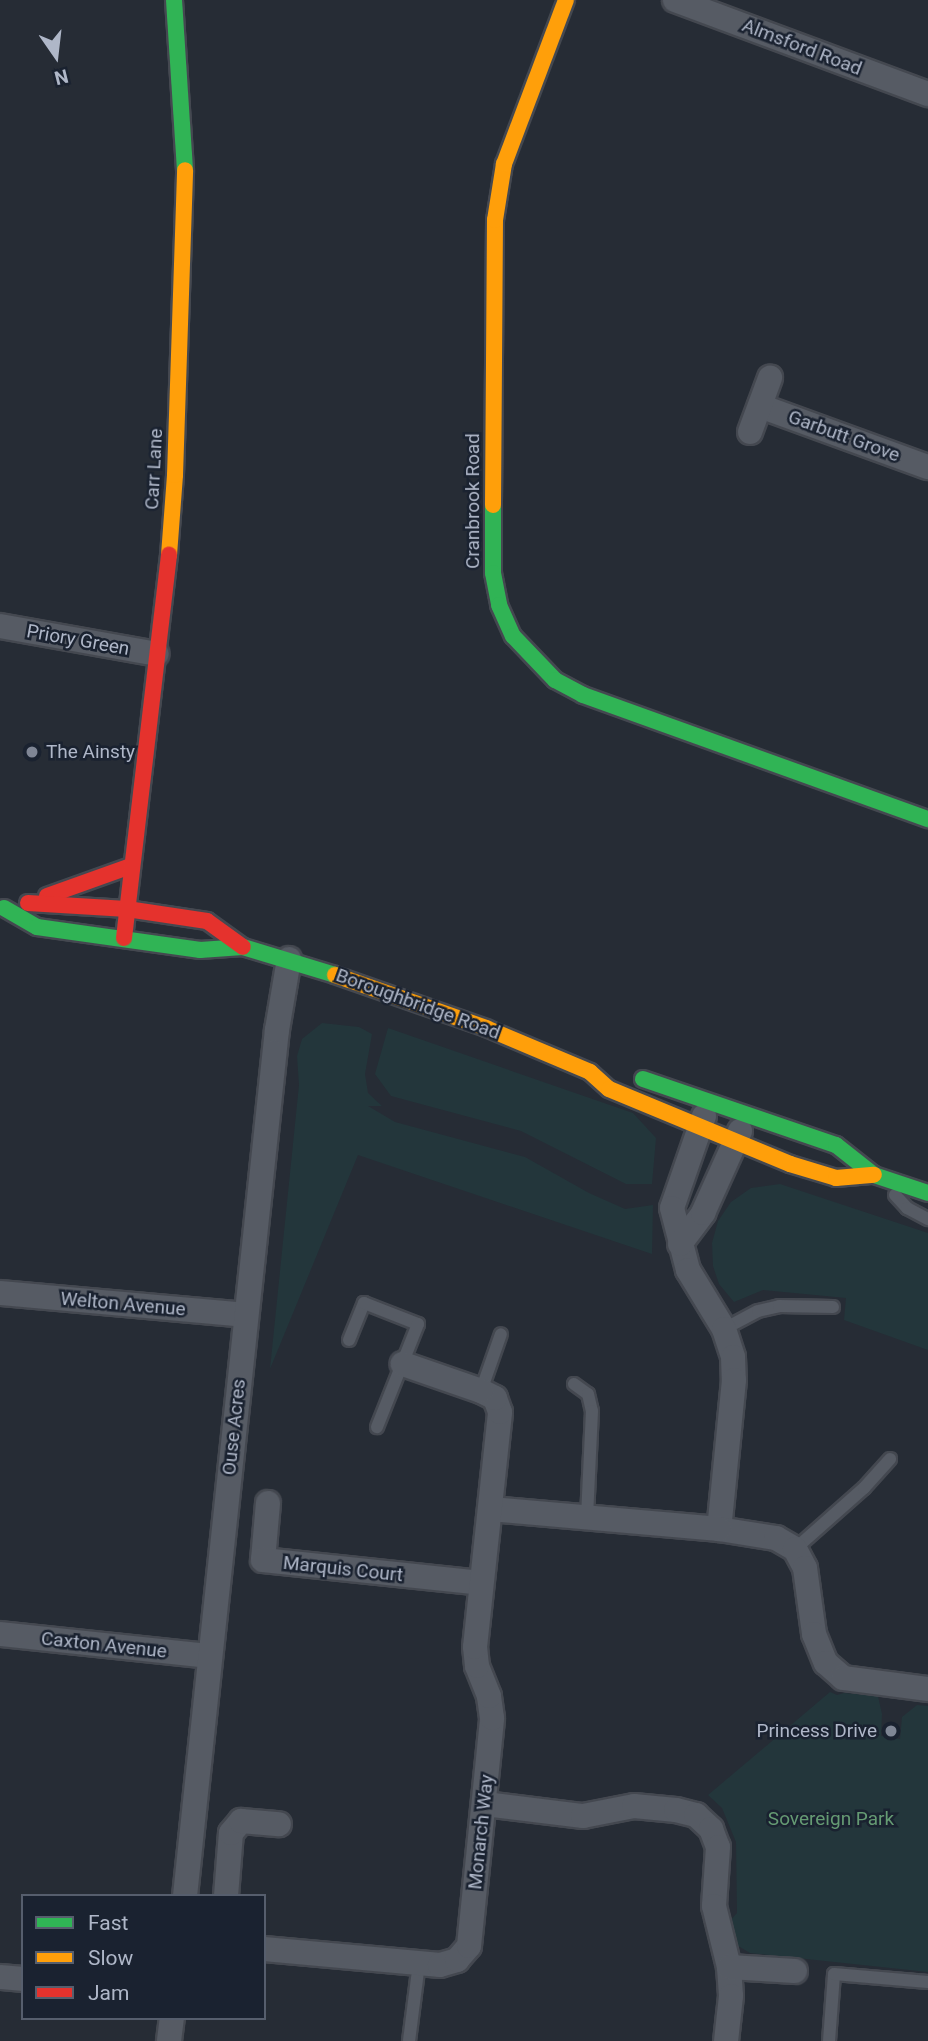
<!DOCTYPE html>
<style>
body{margin:0}
#map{position:relative;width:928px;height:2041px;overflow:hidden;background:#262c35;font-family:Roboto,sans-serif}
div>[style]{position:absolute}
[style*='--x']{left:calc(var(--x)*1px);top:calc(var(--y)*1px);width:calc(var(--w)*1px);rotate:calc(var(--a)*1deg)}
.green>*{inset:0;background:#23363b}
.roads{filter:drop-shadow(2px 0 #444850) drop-shadow(-2px 0 #444850) drop-shadow(0 2px #444850) drop-shadow(0 -2px #444850)}
.lane>*{height:12px;margin:-6px;padding:0 6px;transform-origin:6px;border-radius:6px;background:#565b64}
.street>*{height:24px;margin:-12px;padding:0 12px;transform-origin:12px;border-radius:12px;background:#565b64}
.fast>*{height:16px;margin:-8px;padding:0 8px;transform-origin:8px;border-radius:8px;background:#30b455}
.slow>*{height:16px;margin:-8px;padding:0 8px;transform-origin:8px;border-radius:8px;background:#ff9f0a}
.jam>*{height:16px;margin:-8px;padding:0 8px;transform-origin:8px;border-radius:8px;background:#e5322d}
.dots>*{width:19px;height:19px;translate:-50% -50%;box-sizing:border-box;border:4px solid #1a2230;border-radius:50%}
span{translate:-50% -50%;white-space:nowrap;text-align:center;line-height:1.15;-webkit-text-stroke:5px #1a2230;paint-order:stroke}
.street-label{font-size:19px;color:#afb7c8}
.poi-label{font-size:19px;color:#afb7c8}
.left{translate:0 -50%;text-align:left}
.right{translate:-100% -50%;text-align:right}
.park-label{font-size:19px;color:#659a73}
.legend{position:absolute;left:21px;top:1894px;width:245px;height:126px;box-sizing:border-box;background:#1a2230;border:2px solid #565e6d;margin:0;padding:9px 12px;list-style:none;font-size:21px;color:#afb7c8}
.legend li{display:flex;align-items:center;gap:14px;height:35px}
.legend b{width:35px;border:2px solid #565e6d}
.north{position:absolute;left:21px;top:21px;width:70px;height:70px;-webkit-text-stroke:5px #1a2230;paint-order:stroke;rotate:166deg;font-size:19px;font-weight:700;line-height:28px;text-align:center;color:#afb7c8}
.north::after{content:'';display:block;margin:auto;width:24px;height:32px;background:#afb7c8;clip-path:polygon(50% 0,100% 100%,50% 72%,0 100%)}
</style>
<div id="map">
<div class="green">
<i style="clip-path:polygon(322px 1023px,359px 1027px,372px 1034px,365px 1074px,368px 1093px,382px 1106px,368px 1106px,395px 1122px,525px 1157px,589px 1193px,625px 1209px,653px 1205px,652px 1254px,358px 1155px,270px 1369px,299px 1085px,297px 1056px,302px 1039px)"></i>
<i style="clip-path:polygon(388px 1028px,633px 1113px,656px 1138px,652px 1184px,626px 1184px,521px 1131px,391px 1096px,375px 1074px)"></i>
<i style="clip-path:polygon(780px 1184px,928px 1233px,928px 1350px,844px 1320px,846px 1298px,763px 1290px,734px 1302px,719px 1284px,713px 1266px,712px 1243px,718px 1221px,731px 1202px,751px 1188px)"></i>
<i style="clip-path:polygon(830px 1692px,837px 1695px,844px 1693px,878px 1696px,882px 1714px,881px 1736px,900px 1739px,902px 1717px,917px 1705px,928px 1706px,928px 1972px,750px 1953px,735px 1944px,729px 1922px,737px 1913px,736px 1842px,722px 1808px,708px 1795px)"></i>
</div>
<div class="roads">
<div class="lane">
<i style="--x:895;--y:1195;--w:18;--a:47"></i>
<i style="--x:907;--y:1208;--w:24;--a:28"></i>
<i style="--x:724;--y:1329;--w:38;--a:-28"></i>
<i style="--x:758;--y:1311;--w:22;--a:-13"></i>
<i style="--x:779;--y:1306;--w:54;--a:1.1"></i>
<i style="--x:349;--y:1340;--w:40;--a:-68"></i>
<i style="--x:364;--y:1303;--w:58;--a:21.3"></i>
<i style="--x:418;--y:1324;--w:111;--a:111.7"></i>
<i style="--x:574;--y:1384;--w:17;--a:36"></i>
<i style="--x:588;--y:1394;--w:17;--a:77"></i>
<i style="--x:592;--y:1411;--w:106;--a:92.7"></i>
<i style="--x:481;--y:1391;--w:60;--a:-70.7"></i>
<i style="--x:795;--y:1549;--w:92;--a:-41.5"></i>
<i style="--x:864;--y:1488;--w:39;--a:-48"></i>
<i style="--x:409;--y:2041;--w:79;--a:-82.7"></i>
<i style="--x:829;--y:2041;--w:67;--a:-85.7"></i>
<i style="--x:834;--y:1974;--w:94;--a:4.9"></i>
</div>
<div class="street">
<i style="--x:675;--y:0;--w:270;--a:20.4"></i>
<i style="--x:760;--y:406;--w:179;--a:20"></i>
<i style="--x:750;--y:432;--w:58;--a:-69.7"></i>
<i style="--x:0;--y:626;--w:159;--a:10.1"></i>
<i style="--x:704;--y:1116;--w:97;--a:109.2"></i>
<i style="--x:672;--y:1208;--w:64;--a:75.5"></i>
<i style="--x:688;--y:1270;--w:69;--a:58.6"></i>
<i style="--x:724;--y:1329;--w:29;--a:72"></i>
<i style="--x:733;--y:1357;--w:23;--a:88"></i>
<i style="--x:734;--y:1380;--w:150;--a:95.7"></i>
<i style="--x:719;--y:1529;--w:58;--a:9"></i>
<i style="--x:776;--y:1538;--w:22;--a:30"></i>
<i style="--x:795;--y:1549;--w:21;--a:62"></i>
<i style="--x:805;--y:1568;--w:67;--a:82.2"></i>
<i style="--x:814;--y:1634;--w:31;--a:68"></i>
<i style="--x:826;--y:1663;--w:23;--a:41"></i>
<i style="--x:843;--y:1678;--w:86;--a:7.4"></i>
<i style="--x:680;--y:1244;--w:39;--a:-53"></i>
<i style="--x:703;--y:1213;--w:90;--a:-65.7"></i>
<i style="--x:0;--y:1293;--w:247;--a:5.1"></i>
<i style="--x:268;--y:1503;--w:57;--a:95"></i>
<i style="--x:263;--y:1560;--w:219;--a:6"></i>
<i style="--x:491;--y:1509;--w:229;--a:5"></i>
<i style="--x:0;--y:1634;--w:209;--a:6"></i>
<i style="--x:485;--y:1804;--w:99;--a:7"></i>
<i style="--x:583;--y:1816;--w:52;--a:-11.1"></i>
<i style="--x:634;--y:1806;--w:42;--a:5.4"></i>
<i style="--x:676;--y:1810;--w:21;--a:14"></i>
<i style="--x:696;--y:1815;--w:21;--a:43"></i>
<i style="--x:711;--y:1829;--w:19;--a:69"></i>
<i style="--x:718;--y:1847;--w:59;--a:93.9"></i>
<i style="--x:714;--y:1906;--w:63;--a:76.2"></i>
<i style="--x:729;--y:1967;--w:29;--a:86"></i>
<i style="--x:731;--y:1996;--w:45;--a:96.3"></i>
<i style="--x:185;--y:1896;--w:871;--a:-83.94"></i>
<i style="--x:277;--y:1030;--w:72;--a:-80.4"></i>
<i style="--x:226;--y:1896;--w:63;--a:-85.5"></i>
<i style="--x:231;--y:1833;--w:16;--a:-50"></i>
<i style="--x:241;--y:1821;--w:38;--a:5"></i>
<i style="--x:264;--y:1949;--w:177;--a:5.2"></i>
<i style="--x:440;--y:1965;--w:18;--a:-16"></i>
<i style="--x:457;--y:1960;--w:18;--a:-49"></i>
<i style="--x:469;--y:1946;--w:229;--a:-84.2"></i>
<i style="--x:492;--y:1718;--w:22;--a:-98"></i>
<i style="--x:489;--y:1696;--w:32;--a:-112"></i>
<i style="--x:477;--y:1666;--w:19;--a:-96"></i>
<i style="--x:475;--y:1647;--w:236;--a:-83.9"></i>
<i style="--x:500;--y:1412;--w:15;--a:-110"></i>
<i style="--x:495;--y:1398;--w:16;--a:-153"></i>
<i style="--x:481;--y:1391;--w:83;--a:-160.9"></i>
<i style="--x:729;--y:1967;--w:66;--a:3.5"></i>
<i style="--x:0;--y:1977;--w:23;--a:5"></i>
<i style="--x:169;--y:2041;--w:23;--a:-83"></i>
</div>
<div class="fast">
<i style="--x:174;--y:0;--w:170;--a:86.3"></i>
<i style="--x:493;--y:505;--w:68;--a:90"></i>
<i style="--x:493;--y:573;--w:33;--a:79"></i>
<i style="--x:499;--y:605;--w:34;--a:66"></i>
<i style="--x:513;--y:636;--w:61;--a:46.3"></i>
<i style="--x:555;--y:680;--w:32;--a:28"></i>
<i style="--x:583;--y:695;--w:367;--a:19.8"></i>
<i style="--x:4;--y:908;--w:38;--a:30"></i>
<i style="--x:37;--y:927;--w:165;--a:8"></i>
<i style="--x:200;--y:950;--w:43;--a:-4"></i>
<i style="--x:243;--y:947;--w:96;--a:16.9"></i>
<i style="--x:643;--y:1079;--w:204;--a:18.9"></i>
<i style="--x:836;--y:1145;--w:48;--a:38.3"></i>
<i style="--x:874;--y:1175;--w:57;--a:18.4"></i>
</div>
<div class="slow">
<i style="--x:493;--y:505;--w:285;--a:-89.6"></i>
<i style="--x:495;--y:220;--w:57;--a:-80.9"></i>
<i style="--x:504;--y:164;--w:175;--a:-69.3"></i>
<i style="--x:169;--y:555;--w:80;--a:-85.7"></i>
<i style="--x:175;--y:475;--w:305;--a:-88.1"></i>
<i style="--x:335;--y:975;--w:160;--a:19.3"></i>
<i style="--x:486;--y:1028;--w:113;--a:22.9"></i>
<i style="--x:590;--y:1072;--w:25;--a:42"></i>
<i style="--x:609;--y:1089;--w:196;--a:22.5"></i>
<i style="--x:790;--y:1164;--w:48;--a:16.9"></i>
<i style="--x:836;--y:1178;--w:38;--a:-5"></i>
</div>
<div class="jam">
<i style="--x:47;--y:896;--w:89;--a:-19.7"></i>
<i style="--x:28;--y:903;--w:99;--a:3.5"></i>
<i style="--x:127;--y:909;--w:81;--a:8.5"></i>
<i style="--x:207;--y:921;--w:44;--a:35.8"></i>
<i style="--x:124;--y:938;--w:386;--a:-83.3"></i>
</div>
</div>
<div class="dots">
<i style="left:32px;top:752px;background:#7f8695"></i>
<i style="left:891px;top:1731px;background:#7f8695"></i>
</div>
<div class="street-label">
<span style="left:802px;top:47px;rotate:21deg">Almsford Road</span>
<span style="left:844px;top:436px;rotate:20deg">Garbutt Grove</span>
<span style="left:154px;top:469px;rotate:-87deg">Carr Lane</span>
<span style="left:473px;top:501px;rotate:-90deg">Cranbrook Road</span>
<span style="left:78px;top:640px;rotate:10deg">Priory Green</span>
<span style="left:418px;top:1004px;rotate:20deg">Boroughbridge Road</span>
<span style="left:123px;top:1304px;rotate:5deg">Welton Avenue</span>
<span style="left:234px;top:1427px;rotate:-84deg">Ouse Acres</span>
<span style="left:343px;top:1569px;rotate:6deg">Marquis Court</span>
<span style="left:104px;top:1645px;rotate:6deg">Caxton Avenue</span>
<span style="left:481px;top:1832px;rotate:-84deg">Monarch Way</span>
</div>
<div class="poi-label">
<span class="left" style="left:46px;top:752px">The Ainsty</span>
<span class="right" style="left:877px;top:1731px">Princess Drive</span>
</div>
<div class="park-label">
<span style="left:831px;top:1819px">Sovereign Park</span>
</div>
<ul class="legend">
<li><b style="height:9px;background:#30b455"></b>Fast</li>
<li><b style="height:9px;background:#ff9f0a"></b>Slow</li>
<li><b style="height:9px;background:#e5322d"></b>Jam</li>
</ul>
<div class="north">N</div>
</div>
